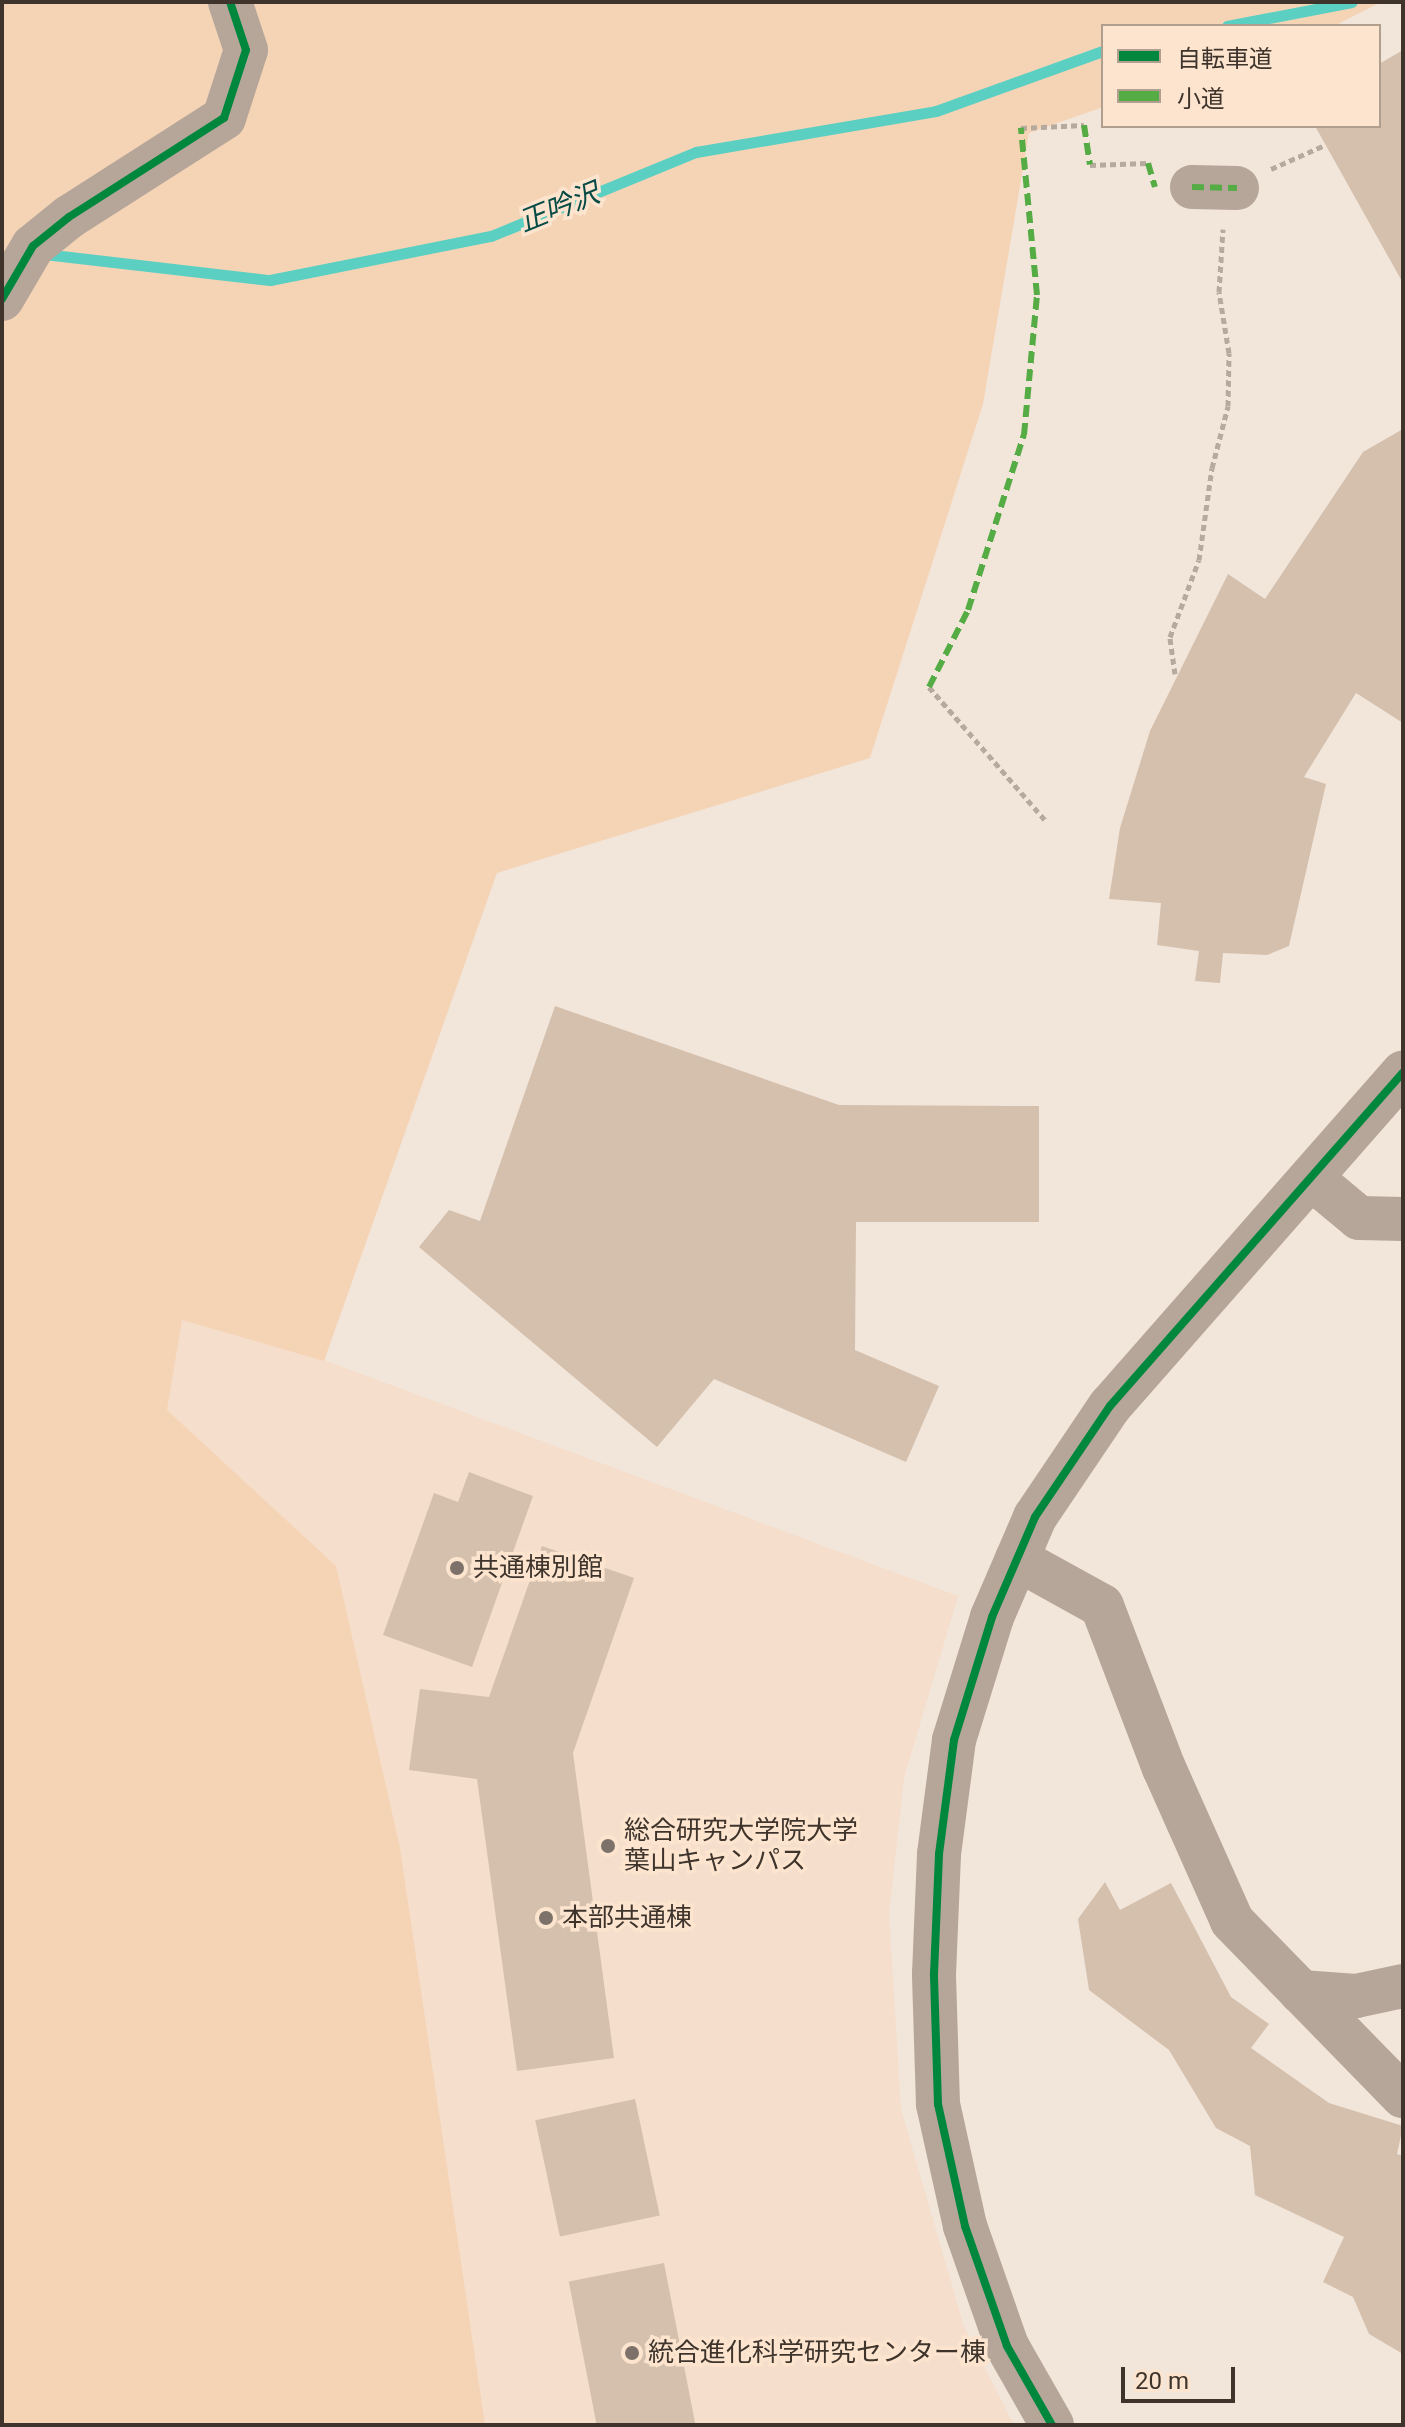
<!DOCTYPE html>
<meta charset="utf-8">
<style>
body{margin:0}
#map{position:relative;width:1405px;height:2427px;overflow:hidden;background:#f2e5da;font-family:Roboto,"Noto Sans JP",sans-serif}
div>[style]{position:absolute}
[style*='--x']{left:calc(var(--x)*1px);top:calc(var(--y)*1px);width:calc(var(--w)*1px);rotate:calc(var(--a)*1deg)}
.built>*{inset:0;background:#f5decb}
.green>*{inset:0;background:#f5d4b6}
.stream>*{height:11px;margin:-5.5px;padding:0 5.5px;transform-origin:5.5px;border-radius:5.5px;background:#5bd0c2}
.building>*{inset:0;background:#d5c0ad;transform-origin:0 0}
.path>*{height:5px;margin-top:-2.5px;transform-origin:0;background:repeating-linear-gradient(90deg,#b6a99e 0 6px,transparent 0 10px)}
.minor>*{height:44px;margin:-22px;padding:0 22px;transform-origin:22px;border-radius:22px;background:#b6a699}
.quiet>*{height:6px;margin-top:-3px;transform-origin:0;background:repeating-linear-gradient(90deg,#55ac44 0 12px,transparent 0 18px)}
.cycleway>*{height:8px;margin:-4px;padding:0 4px;transform-origin:4px;border-radius:4px;background:#00873e}
.dots>*{width:22px;height:22px;translate:-50% -50%;box-sizing:border-box;border:4px solid #fce4cf;border-radius:50%}
span{translate:-50% -50%;white-space:nowrap;text-align:center;line-height:1.15;-webkit-text-stroke:7px #fce4cf;paint-order:stroke}
.poi-label{font-size:26px;color:#3e342c}
.left{translate:0 -50%;text-align:left}
.water-label{font-size:28px;color:#064b45;font-style:italic}
.frame{position:absolute;inset:0;border:4px solid #3e342c;pointer-events:none}
.legend{position:absolute;left:1101px;top:24px;width:280px;height:104px;box-sizing:border-box;background:#fce4cf;border:2px solid #b09e8e;margin:0;padding:10px 14px;list-style:none;font-size:24px;color:#3e342c}
.legend li{display:flex;align-items:center;gap:16px;height:40px}
.legend b{width:40px;border:2px solid #b09e8e}
.scale{position:absolute;left:1121px;top:2367px;width:114px;height:36px;box-sizing:border-box;border:4px solid #3e342c;border-top:0;padding-left:10px;font-size:24px;line-height:28px;white-space:nowrap;color:#3e342c;-webkit-text-stroke:6px #fce4cf;paint-order:stroke}
</style>
<div id="map">
<div class="built">
<i style="clip-path:polygon(149px 1295px,958px 1596px,904px 1778px,889px 1913px,901px 2109px,964px 2327px,1014px 2425px,471px 2425px,93px 1478px)"></i>
</div>
<div class="green">
<i style="clip-path:polygon(2px 2px,1381px 2px,1334px 26px,1103px 26px,1103px 107px,1029px 133px,983px 404px,870px 758px,497px 873px,324px 1361px,182px 1320px,167px 1410px,336px 1566px,400px 1848px,485px 2425px,2px 2425px)"></i>
</div>
<div class="stream">
<i style="--x:1227;--y:26;--w:127;--a:-10.9"></i>
<i style="--x:44;--y:254;--w:227;--a:6.6"></i>
<i style="--x:270;--y:280;--w:225;--a:-11.3"></i>
<i style="--x:491;--y:236;--w:222;--a:-22.3"></i>
<i style="--x:696;--y:152;--w:243;--a:-9.7"></i>
<i style="--x:936;--y:111;--w:177;--a:-19.8"></i>
</div>
<div class="building">
<i style="clip-path:polygon(1403px 50px,1403px 283px,1315px 126px,1379px 126px,1379px 64px)"></i>
<i style="clip-path:polygon(1403px 429px,1403px 723px,1356px 693px,1304px 777px,1326px 784px,1289px 946px,1267px 955px,1223px 953px,1220px 983px,1195px 981px,1199px 951px,1157px 945px,1161px 903px,1109px 899px,1120px 828px,1150px 731px,1228px 574px,1265px 599px,1363px 452px)"></i>
<i style="clip-path:polygon(555px 1006px,839px 1105px,1039px 1106px,1039px 1222px,856px 1222px,855px 1350px,939px 1386px,906px 1462px,714px 1379px,657px 1447px,419px 1247px,449px 1210px,480px 1221px)"></i>
<i style="clip-path:polygon(469px 1472px,533px 1496px,472px 1667px,383px 1635px,434px 1493px,458px 1502px)"></i>
<i style="clip-path:polygon(542px 1546px,634px 1578px,573px 1753px,614px 2058px,517px 2071px,477px 1779px,409px 1770px,420px 1689px,489px 1697px)"></i>
<i style="clip-path:polygon(1105px 1882px,1120px 1910px,1171px 1883px,1231px 1997px,1269px 2024px,1251px 2048px,1329px 2103px,1403px 2126px,1397px 2154px,1403px 2156px,1403px 2354px,1369px 2334px,1353px 2297px,1323px 2282px,1344px 2237px,1255px 2195px,1250px 2146px,1216px 2128px,1169px 2050px,1089px 1990px,1078px 1919px)"></i>
<i style="left:635px;top:2099px;width:119px;height:102px;rotate:78deg"></i>
<i style="left:664px;top:2263px;width:165px;height:97px;rotate:79deg"></i>
</div>
<div class="path">
<i style="--x:1021;--y:128;--w:63;--a:-2.7"></i>
<i style="--x:1090;--y:165;--w:58;--a:-2"></i>
<i style="--x:1271;--y:169;--w:59;--a:-24"></i>
<i style="--x:1175;--y:674;--w:37;--a:-98"></i>
<i style="--x:1170;--y:637;--w:82;--a:-69.4"></i>
<i style="--x:1199;--y:560;--w:93;--a:-82"></i>
<i style="--x:1212;--y:468;--w:64;--a:-75.5"></i>
<i style="--x:1228;--y:406;--w:53;--a:-88.9"></i>
<i style="--x:1229;--y:353;--w:62;--a:-99.3"></i>
<i style="--x:1219;--y:292;--w:63;--a:-86.4"></i>
<i style="--x:929;--y:687;--w:178;--a:48.9"></i>
</div>
<div class="minor">
<i style="--x:1192;--y:187;--w:45;--a:1.3"></i>
<i style="--x:2;--y:299;--w:61;--a:-59.7"></i>
<i style="--x:33;--y:246;--w:46;--a:-38.9"></i>
<i style="--x:69;--y:217;--w:184;--a:-32.6"></i>
<i style="--x:224;--y:118;--w:71;--a:-72.1"></i>
<i style="--x:246;--y:50;--w:51;--a:-108.4"></i>
<i style="--x:1311;--y:1178;--w:62;--a:39.8"></i>
<i style="--x:1359;--y:1218;--w:44;--a:1.3"></i>
<i style="--x:1017;--y:1559;--w:97;--a:28.9"></i>
<i style="--x:1102;--y:1606;--w:173;--a:69.1"></i>
<i style="--x:1164;--y:1768;--w:167;--a:66"></i>
<i style="--x:1232;--y:1921;--w:245;--a:45.7"></i>
<i style="--x:1301;--y:1992;--w:55;--a:4.2"></i>
<i style="--x:1356;--y:1996;--w:48;--a:-12"></i>
<i style="--x:1052;--y:2425;--w:91;--a:-119.7"></i>
<i style="--x:1007;--y:2346;--w:127;--a:-109.3"></i>
<i style="--x:965;--y:2226;--w:125;--a:-102.5"></i>
<i style="--x:938;--y:2104;--w:130;--a:-91.8"></i>
<i style="--x:934;--y:1974;--w:120;--a:-87.6"></i>
<i style="--x:939;--y:1854;--w:115;--a:-82.5"></i>
<i style="--x:954;--y:1740;--w:129;--a:-72.8"></i>
<i style="--x:992;--y:1617;--w:109;--a:-66.7"></i>
<i style="--x:1035;--y:1517;--w:134;--a:-56"></i>
<i style="--x:1110;--y:1406;--w:444;--a:-48.7"></i>
</div>
<div class="quiet">
<i style="--x:1084;--y:125;--w:40;--a:81.5"></i>
<i style="--x:1148;--y:163;--w:25;--a:74"></i>
<i style="--x:1192;--y:187;--w:45;--a:1.3"></i>
<i style="--x:929;--y:687;--w:86;--a:-63.1"></i>
<i style="--x:968;--y:610;--w:184;--a:-72.3"></i>
<i style="--x:1024;--y:435;--w:141;--a:-84.7"></i>
<i style="--x:1037;--y:295;--w:168;--a:-95.5"></i>
</div>
<div class="cycleway">
<i style="--x:2;--y:299;--w:61;--a:-59.7"></i>
<i style="--x:33;--y:246;--w:46;--a:-38.9"></i>
<i style="--x:69;--y:217;--w:184;--a:-32.6"></i>
<i style="--x:224;--y:118;--w:71;--a:-72.1"></i>
<i style="--x:246;--y:50;--w:51;--a:-108.4"></i>
<i style="--x:1052;--y:2425;--w:91;--a:-119.7"></i>
<i style="--x:1007;--y:2346;--w:127;--a:-109.3"></i>
<i style="--x:965;--y:2226;--w:125;--a:-102.5"></i>
<i style="--x:938;--y:2104;--w:130;--a:-91.8"></i>
<i style="--x:934;--y:1974;--w:120;--a:-87.6"></i>
<i style="--x:939;--y:1854;--w:115;--a:-82.5"></i>
<i style="--x:954;--y:1740;--w:129;--a:-72.8"></i>
<i style="--x:992;--y:1617;--w:109;--a:-66.7"></i>
<i style="--x:1035;--y:1517;--w:134;--a:-56"></i>
<i style="--x:1110;--y:1406;--w:444;--a:-48.7"></i>
</div>
<div class="dots">
<i style="left:457px;top:1568px;background:#7d7269"></i>
<i style="left:608px;top:1846px;background:#7d7269"></i>
<i style="left:546px;top:1918px;background:#7d7269"></i>
<i style="left:632px;top:2353px;background:#7d7269"></i>
</div>
<div class="poi-label">
<span class="left" style="left:473px;top:1568px">共通棟別館</span>
<span class="left" style="left:624px;top:1846px">総合研究大学院大学<br>葉山キャンパス</span>
<span class="left" style="left:562px;top:1918px">本部共通棟</span>
<span class="left" style="left:648px;top:2353px">統合進化科学研究センター棟</span>
</div>
<div class="water-label">
<span style="left:559px;top:208px;rotate:-22deg">正吟沢</span>
</div>
<div class="frame"></div>
<ul class="legend">
<li><b style="height:10px;background:#00873e"></b>自転車道</li>
<li><b style="height:10px;background:#55ac44"></b>小道</li>
</ul>
<div class="scale">20 m</div>
</div>
